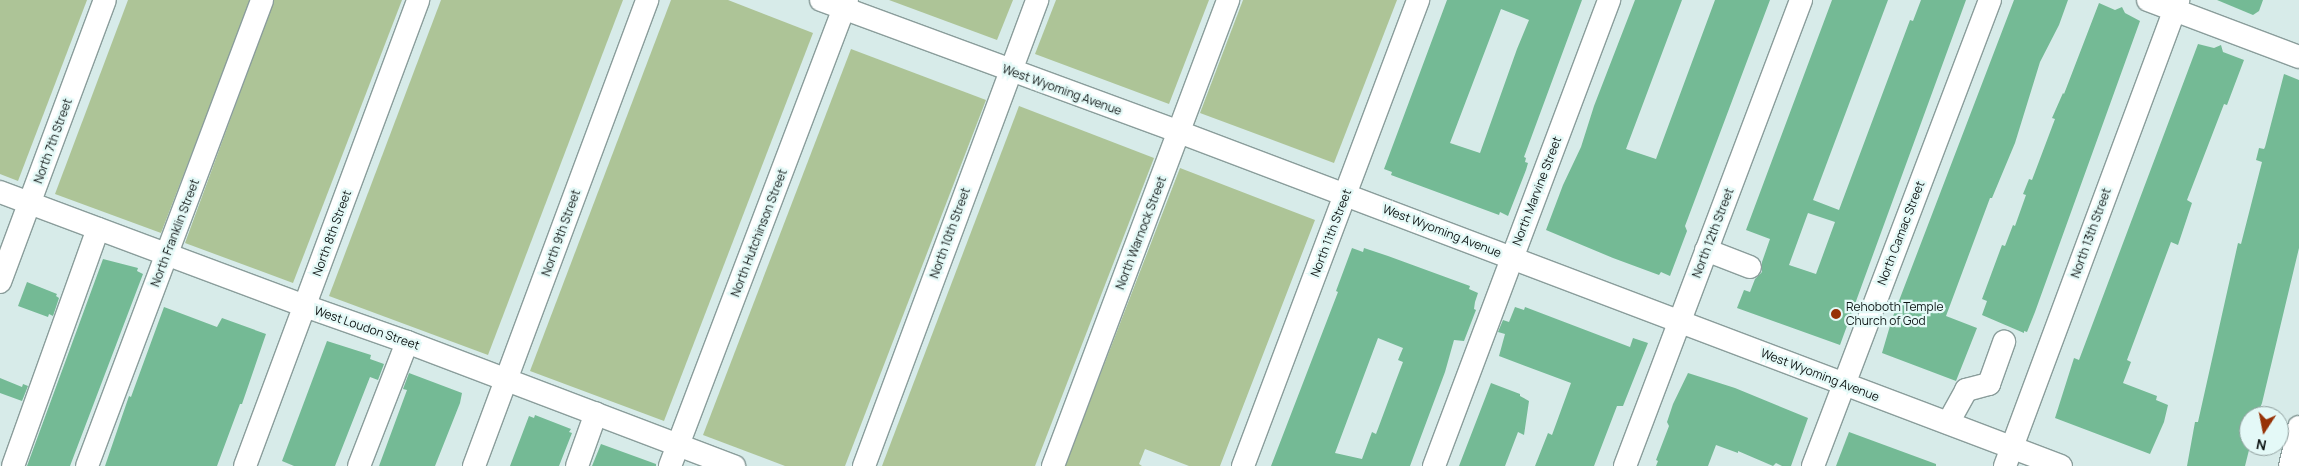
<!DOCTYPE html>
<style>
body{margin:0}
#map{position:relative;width:2299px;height:466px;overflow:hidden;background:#d7ebe9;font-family:Manrope,sans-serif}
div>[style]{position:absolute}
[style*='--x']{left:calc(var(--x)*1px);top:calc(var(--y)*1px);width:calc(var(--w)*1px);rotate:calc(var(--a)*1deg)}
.green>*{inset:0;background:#adc497}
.building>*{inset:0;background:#74ba95}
.roads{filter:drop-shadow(1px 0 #8a9d9b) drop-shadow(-1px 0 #8a9d9b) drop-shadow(0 1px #8a9d9b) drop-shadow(0 -1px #8a9d9b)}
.minor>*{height:22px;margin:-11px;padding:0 11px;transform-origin:11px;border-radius:11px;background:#fff}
.dots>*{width:14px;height:14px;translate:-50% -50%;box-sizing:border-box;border:2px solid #e4f9f7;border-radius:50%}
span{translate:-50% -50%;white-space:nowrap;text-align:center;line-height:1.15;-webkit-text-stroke:4.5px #e4f9f7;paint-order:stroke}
.street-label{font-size:12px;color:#0f1615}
.poi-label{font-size:12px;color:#0f1615}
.left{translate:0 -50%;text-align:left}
.north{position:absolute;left:2239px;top:406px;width:50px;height:50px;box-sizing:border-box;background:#e4f9f7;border:1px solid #8f9e9d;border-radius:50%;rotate:191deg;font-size:14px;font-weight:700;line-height:20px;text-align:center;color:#0f1615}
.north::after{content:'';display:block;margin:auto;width:18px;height:22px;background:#973206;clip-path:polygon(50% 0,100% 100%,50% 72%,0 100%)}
</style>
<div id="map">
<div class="green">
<i style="clip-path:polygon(0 0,87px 0,18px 181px,0 174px)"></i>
<i style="clip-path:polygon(128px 0,251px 0,161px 233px,55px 194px)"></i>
<i style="clip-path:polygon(274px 0,402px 0,293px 283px,185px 243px)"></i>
<i style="clip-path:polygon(441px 0,623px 0,488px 355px,329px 296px)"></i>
<i style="clip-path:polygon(671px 0,728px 0,813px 33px,664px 421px,530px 371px)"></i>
<i style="clip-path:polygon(889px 0,1013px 0,997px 40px)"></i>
<i style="clip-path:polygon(1056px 0,1209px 0,1169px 104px,1035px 54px)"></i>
<i style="clip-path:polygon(1243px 0,1397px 0,1334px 163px,1200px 113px)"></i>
<i style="clip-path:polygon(851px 49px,986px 100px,845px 466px,785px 466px,703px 435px)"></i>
<i style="clip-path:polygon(1019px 106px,1154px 158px,1035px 466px,882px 466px)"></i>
<i style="clip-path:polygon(1180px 168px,1315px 220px,1220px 466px,1189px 466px,1145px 449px,1139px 464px,1142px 466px,1065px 466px)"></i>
</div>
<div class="building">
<i style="clip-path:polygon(evenodd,1447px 0,1582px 0,1524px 157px,1526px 158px,1525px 162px,1528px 163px,1526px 170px,1508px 216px,1500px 212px,1499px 215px,1391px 175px,1392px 172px,1384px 169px,1447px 0,1501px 9px,1529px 20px,1517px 49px,1480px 153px,1450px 143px,1501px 9px)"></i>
<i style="clip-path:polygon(1635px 0,1682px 0,1626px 149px,1656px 159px,1715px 0,1770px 0,1685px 226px,1687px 231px,1670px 276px,1661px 272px,1659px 275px,1613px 258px,1546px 230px,1563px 185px,1581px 147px,1594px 106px)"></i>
<i style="clip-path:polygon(evenodd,1832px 0,1888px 0,1813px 200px,1839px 210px,1910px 20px,1913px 21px,1921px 0,1966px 0,1840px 345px,1737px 308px,1744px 290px,1750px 292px,1755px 279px,1762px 272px,1762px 262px,1770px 239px,1746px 230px,1832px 0,1808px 213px,1835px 222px,1816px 274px,1789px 265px,1808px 213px)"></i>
<i style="clip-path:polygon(2014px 0,2068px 0,2059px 25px,2040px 62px,2015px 143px,1992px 198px,1990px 198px,1946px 316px,1977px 328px,1956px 381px,1882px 353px,1892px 319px)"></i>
<i style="clip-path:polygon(2217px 0,2263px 0,2259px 11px,2253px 15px)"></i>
<i style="clip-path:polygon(2099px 3px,2115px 10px,2122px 7px,2125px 13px,2140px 21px,2035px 312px,2027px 332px,2024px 331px,2024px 333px,1982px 315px,1987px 301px,1982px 299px,2002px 245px,2005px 246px,2013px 225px,2015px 226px,2026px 195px,2023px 194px,2029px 179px,2032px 180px,2055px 119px,2052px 118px,2063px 93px,2064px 94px)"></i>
<i style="clip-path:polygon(2198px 44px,2214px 48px,2221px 45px,2223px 52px,2244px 60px,2227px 105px,2224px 104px,2187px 200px,2192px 203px,2178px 245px,2171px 242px,2127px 360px,2131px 362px,2123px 383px,2157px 396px,2156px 400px,2168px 405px,2164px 422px,2150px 454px,2055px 418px,2074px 358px,2079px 360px)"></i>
<i style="clip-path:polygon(2284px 74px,2299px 80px,2299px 248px,2262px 403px,2257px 416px,2249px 414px,2249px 450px,2245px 466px,2187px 466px,2195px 422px,2198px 422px,2238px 243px,2241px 244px,2262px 162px,2256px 160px,2259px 148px,2264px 149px,2265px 147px)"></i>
<i style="clip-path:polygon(evenodd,1352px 248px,1363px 252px,1364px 248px,1388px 256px,1470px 286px,1469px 289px,1478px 293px,1475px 302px,1474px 309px,1476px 310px,1464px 341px,1454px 340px,1445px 372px,1410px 466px,1271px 466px,1338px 292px,1336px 291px,1352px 248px,1378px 338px,1403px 348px,1398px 360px,1403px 362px,1395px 383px,1376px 434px,1372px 432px,1362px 459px,1335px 453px,1378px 338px)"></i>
<i style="clip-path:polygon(103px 259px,138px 268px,137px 271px,143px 274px,70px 466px,27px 466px)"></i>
<i style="clip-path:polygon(27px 282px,57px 294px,56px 296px,59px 298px,53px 316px,49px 314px,48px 317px,18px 306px)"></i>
<i style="clip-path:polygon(164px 307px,217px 327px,222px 318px,266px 334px,242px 404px,240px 404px,217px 466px,105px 466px,129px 396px,131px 397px,135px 386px)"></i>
<i style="clip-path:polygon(1515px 307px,1524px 310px,1525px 307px,1630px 347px,1633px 338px,1648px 343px,1623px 406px,1617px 406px,1594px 466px,1535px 466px,1548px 433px,1552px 435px,1571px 383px,1499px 356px,1505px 334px,1498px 332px,1503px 320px,1509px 322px)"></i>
<i style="clip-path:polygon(327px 341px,371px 355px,370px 359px,384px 364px,378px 380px,370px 377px,335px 466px,294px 466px,282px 461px)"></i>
<i style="clip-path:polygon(409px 373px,462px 393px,460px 403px,435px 466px,379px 466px,407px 390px,403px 389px)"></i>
<i style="clip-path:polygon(1688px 373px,1735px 388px,1808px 418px,1791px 466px,1782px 466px,1776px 463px,1773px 466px,1738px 451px,1738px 453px,1716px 445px,1708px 466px,1656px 466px,1658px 461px,1656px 460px,1669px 426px,1667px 422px,1673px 404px)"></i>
<i style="clip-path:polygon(0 378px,22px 387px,23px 384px,28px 386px,22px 401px,0 393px)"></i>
<i style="clip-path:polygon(1491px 383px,1520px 394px,1520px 396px,1529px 401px,1524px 435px,1518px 432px,1505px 466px,1459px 466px)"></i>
<i style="clip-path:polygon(535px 415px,571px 429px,569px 432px,572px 433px,559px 466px,510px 466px,529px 416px,534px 418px)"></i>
<i style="clip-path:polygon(1849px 432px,1936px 464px,1936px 466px,1836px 466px)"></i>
<i style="clip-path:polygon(601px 444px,656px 464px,656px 466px,592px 466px)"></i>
</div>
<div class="roads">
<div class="minor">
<i style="--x:821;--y:0;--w:382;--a:20.2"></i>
<i style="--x:1179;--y:132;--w:943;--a:20.74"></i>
<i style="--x:2148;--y:0;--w:161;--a:20.7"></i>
<i style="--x:0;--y:192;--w:326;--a:20.5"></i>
<i style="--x:305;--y:306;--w:108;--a:19.4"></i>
<i style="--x:407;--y:342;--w:350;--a:20.8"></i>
<i style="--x:1706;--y:250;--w:47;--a:21.1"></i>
<i style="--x:0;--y:282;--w:301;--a:-69.6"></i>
<i style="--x:1948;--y:423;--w:38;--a:-61"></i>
<i style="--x:1966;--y:390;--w:24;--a:-15"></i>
<i style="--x:1989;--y:384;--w:45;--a:-70.3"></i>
<i style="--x:13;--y:466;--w:252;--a:-70.3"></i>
<i style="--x:87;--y:466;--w:498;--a:-69.4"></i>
<i style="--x:245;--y:466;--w:497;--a:-69.6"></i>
<i style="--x:359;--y:466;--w:133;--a:-68.8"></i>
<i style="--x:474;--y:466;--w:497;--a:-69.6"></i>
<i style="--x:577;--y:466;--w:56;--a:-70.3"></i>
<i style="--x:670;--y:466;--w:498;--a:-69.2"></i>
<i style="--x:864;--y:466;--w:497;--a:-69.6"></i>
<i style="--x:1053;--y:466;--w:498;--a:-69.4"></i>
<i style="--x:1243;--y:466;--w:498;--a:-69.4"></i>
<i style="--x:1434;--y:466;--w:498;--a:-69.4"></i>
<i style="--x:1625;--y:466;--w:498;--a:-69.3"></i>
<i style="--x:1813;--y:466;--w:498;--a:-69.2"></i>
<i style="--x:2005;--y:466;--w:497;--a:-69.6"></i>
<i style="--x:2290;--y:466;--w:40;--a:-77"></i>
</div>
</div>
<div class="dots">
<i style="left:1836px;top:314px;background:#973206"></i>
</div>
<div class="street-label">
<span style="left:1062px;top:90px;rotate:20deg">West Wyoming Avenue</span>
<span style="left:53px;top:141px;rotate:-70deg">North 7th Street</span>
<span style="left:1537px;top:191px;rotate:-69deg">North Marvine Street</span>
<span style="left:1442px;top:231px;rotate:21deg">West Wyoming Avenue</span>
<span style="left:175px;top:233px;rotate:-69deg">North Franklin Street</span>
<span style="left:332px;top:233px;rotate:-70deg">North 8th Street</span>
<span style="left:561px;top:233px;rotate:-70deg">North 9th Street</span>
<span style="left:759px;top:233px;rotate:-69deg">North Hutchinson Street</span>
<span style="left:950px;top:233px;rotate:-70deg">North 10th Street</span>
<span style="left:1141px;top:233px;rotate:-69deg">North Warnock Street</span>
<span style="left:1331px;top:233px;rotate:-69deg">North 11th Street</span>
<span style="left:1713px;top:233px;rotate:-69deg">North 12th Street</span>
<span style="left:1901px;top:233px;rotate:-69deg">North Camac Street</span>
<span style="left:2091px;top:233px;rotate:-70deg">North 13th Street</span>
<span style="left:367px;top:328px;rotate:19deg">West Loudon Street</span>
<span style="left:1820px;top:375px;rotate:21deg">West Wyoming Avenue</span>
</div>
<div class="poi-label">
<span class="left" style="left:1846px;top:314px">Rehoboth Temple<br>Church of God</span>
</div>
<div class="north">N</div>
</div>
